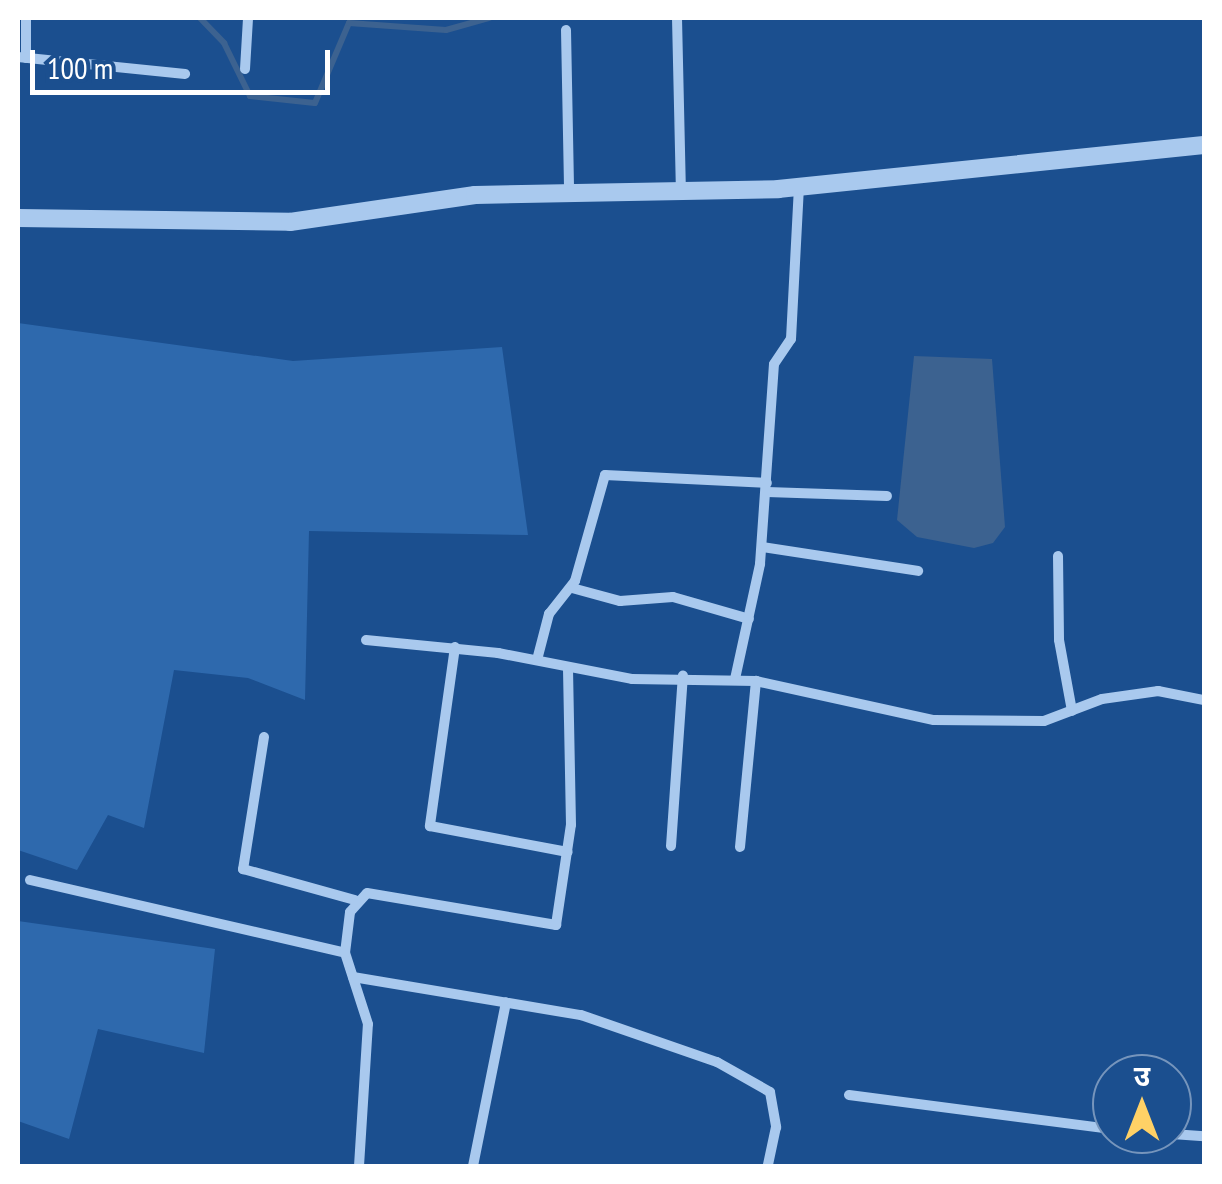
<!DOCTYPE html>
<meta charset="utf-8">
<style>
body{margin:0}
#map{position:relative;width:1222px;height:1184px;overflow:hidden;background:#1b4f8f;font-family:"PT Sans Narrow","Noto Sans Devanagari",sans-serif}
div>[style]{position:absolute}
[style*='--x']{left:calc(var(--x)*1px);top:calc(var(--y)*1px);width:calc(var(--w)*1px);rotate:calc(var(--a)*1deg)}
.green>*{inset:0;background:#2e69ad}
.water>*{inset:0;background:#3c6290}
.stream>*{height:6px;margin:-3px;padding:0 3px;transform-origin:3px;border-radius:3px;background:#3c6290}
.minor>*{height:10px;margin:-5px;padding:0 5px;transform-origin:5px;border-radius:5px;background:#a9c9ee}
.tertiary>*{height:18px;margin:-9px;padding:0 9px;transform-origin:9px;border-radius:9px;background:#a9c9ee}
span{translate:-50% -50%;white-space:nowrap;text-align:center;line-height:1.15;-webkit-text-stroke:10px #1b4f8f;paint-order:stroke}
.frame{position:absolute;inset:0;border:20px solid #fff;pointer-events:none}
.north{position:absolute;left:1092px;top:1054px;width:100px;height:100px;box-sizing:border-box;background:#1b4f8f;border:2px solid #7695bc;border-radius:50%;rotate:0deg;font-size:28px;font-weight:700;line-height:40px;text-align:center;color:#fff}
.north::after{content:'';display:block;margin:auto;width:35px;height:45px;background:#ffd166;clip-path:polygon(50% 0,100% 100%,50% 72%,0 100%)}
.scale{position:absolute;left:30px;top:50px;width:300px;height:45px;box-sizing:border-box;border:5px solid #fff;border-top:0;padding-left:12px;font-size:30px;line-height:35px;white-space:nowrap;color:#fff;-webkit-text-stroke:8px #1b4f8f;paint-order:stroke}
</style>
<div id="map">
<div class="green">
<i style="clip-path:polygon(18px 323px,293px 361px,502px 347px,528px 535px,309px 531px,305px 700px,248px 678px,174px 670px,144px 828px,108px 815px,77px 870px,18px 850px)"></i>
<i style="clip-path:polygon(18px 921px,215px 949px,204px 1053px,98px 1029px,69px 1139px,18px 1121px)"></i>
</div>
<div class="water">
<i style="clip-path:polygon(914px 356px,992px 359px,1005px 527px,993px 543px,974px 548px,917px 537px,897px 520px)"></i>
</div>
<div class="stream">
<i style="--x:200;--y:18;--w:35;--a:46"></i>
<i style="--x:224;--y:43;--w:59;--a:63.9"></i>
<i style="--x:250;--y:96;--w:65;--a:6.1"></i>
<i style="--x:315;--y:103;--w:87;--a:-67"></i>
<i style="--x:349;--y:23;--w:97;--a:4.1"></i>
<i style="--x:446;--y:30;--w:45;--a:-15.6"></i>
</div>
<div class="minor">
<i style="--x:26;--y:18;--w:40;--a:90"></i>
<i style="--x:677;--y:18;--w:171;--a:88.7"></i>
<i style="--x:566;--y:30;--w:159;--a:88.9"></i>
<i style="--x:18;--y:57;--w:168;--a:5.8"></i>
<i style="--x:245;--y:69;--w:51;--a:-86.6"></i>
<i style="--x:767;--y:492;--w:120;--a:1.9"></i>
<i style="--x:762;--y:547;--w:158;--a:8.7"></i>
<i style="--x:1058;--y:556;--w:84;--a:89.3"></i>
<i style="--x:1059;--y:640;--w:72;--a:79.6"></i>
<i style="--x:572;--y:588;--w:50;--a:15.2"></i>
<i style="--x:620;--y:601;--w:53;--a:-4.3"></i>
<i style="--x:673;--y:597;--w:79;--a:16.1"></i>
<i style="--x:366;--y:640;--w:133;--a:5.6"></i>
<i style="--x:498;--y:653;--w:136;--a:11"></i>
<i style="--x:632;--y:679;--w:124;--a:0.9"></i>
<i style="--x:756;--y:681;--w:182;--a:12.4"></i>
<i style="--x:934;--y:720;--w:110;--a:0.5"></i>
<i style="--x:1044;--y:721;--w:62;--a:-20.8"></i>
<i style="--x:1102;--y:699;--w:57;--a:-8.1"></i>
<i style="--x:1158;--y:691;--w:47;--a:11.1"></i>
<i style="--x:455;--y:647;--w:181;--a:98"></i>
<i style="--x:430;--y:826;--w:140;--a:10.7"></i>
<i style="--x:537;--y:660;--w:48;--a:-75.4"></i>
<i style="--x:549;--y:614;--w:42;--a:-51.8"></i>
<i style="--x:575;--y:581;--w:110;--a:-74.2"></i>
<i style="--x:605;--y:475;--w:162;--a:2.8"></i>
<i style="--x:735;--y:679;--w:118;--a:-77.7"></i>
<i style="--x:760;--y:564;--w:200;--a:-86"></i>
<i style="--x:774;--y:364;--w:30;--a:-56"></i>
<i style="--x:791;--y:339;--w:152;--a:-87"></i>
<i style="--x:264;--y:737;--w:134;--a:99"></i>
<i style="--x:243;--y:869;--w:116;--a:15.5"></i>
<i style="--x:671;--y:846;--w:171;--a:-86"></i>
<i style="--x:740;--y:847;--w:167;--a:-84.5"></i>
<i style="--x:30;--y:880;--w:323;--a:13"></i>
<i style="--x:353;--y:977;--w:231;--a:9.5"></i>
<i style="--x:581;--y:1015;--w:144;--a:19.1"></i>
<i style="--x:717;--y:1062;--w:61;--a:29.5"></i>
<i style="--x:770;--y:1092;--w:36;--a:80"></i>
<i style="--x:776;--y:1127;--w:40;--a:102"></i>
<i style="--x:849;--y:1095;--w:265;--a:7.4"></i>
<i style="--x:1172;--y:1134;--w:32;--a:4"></i>
<i style="--x:359;--y:1166;--w:142;--a:-86.4"></i>
<i style="--x:368;--y:1024;--w:75;--a:-107.9"></i>
<i style="--x:345;--y:953;--w:41;--a:-83"></i>
<i style="--x:350;--y:912;--w:25;--a:-48"></i>
<i style="--x:367;--y:893;--w:192;--a:9.6"></i>
<i style="--x:556;--y:925;--w:101;--a:-81.5"></i>
<i style="--x:571;--y:825;--w:158;--a:-91.1"></i>
<i style="--x:473;--y:1166;--w:167;--a:-78.6"></i>
</div>
<div class="tertiary">
<i style="--x:18;--y:218;--w:272;--a:0.8"></i>
<i style="--x:290;--y:222;--w:187;--a:-8.3"></i>
<i style="--x:475;--y:195;--w:303;--a:-1.1"></i>
<i style="--x:778;--y:189;--w:428;--a:-5.9"></i>
</div>
<div class="frame"></div>
<div class="north">उ</div>
<div class="scale">100 m</div>
</div>
